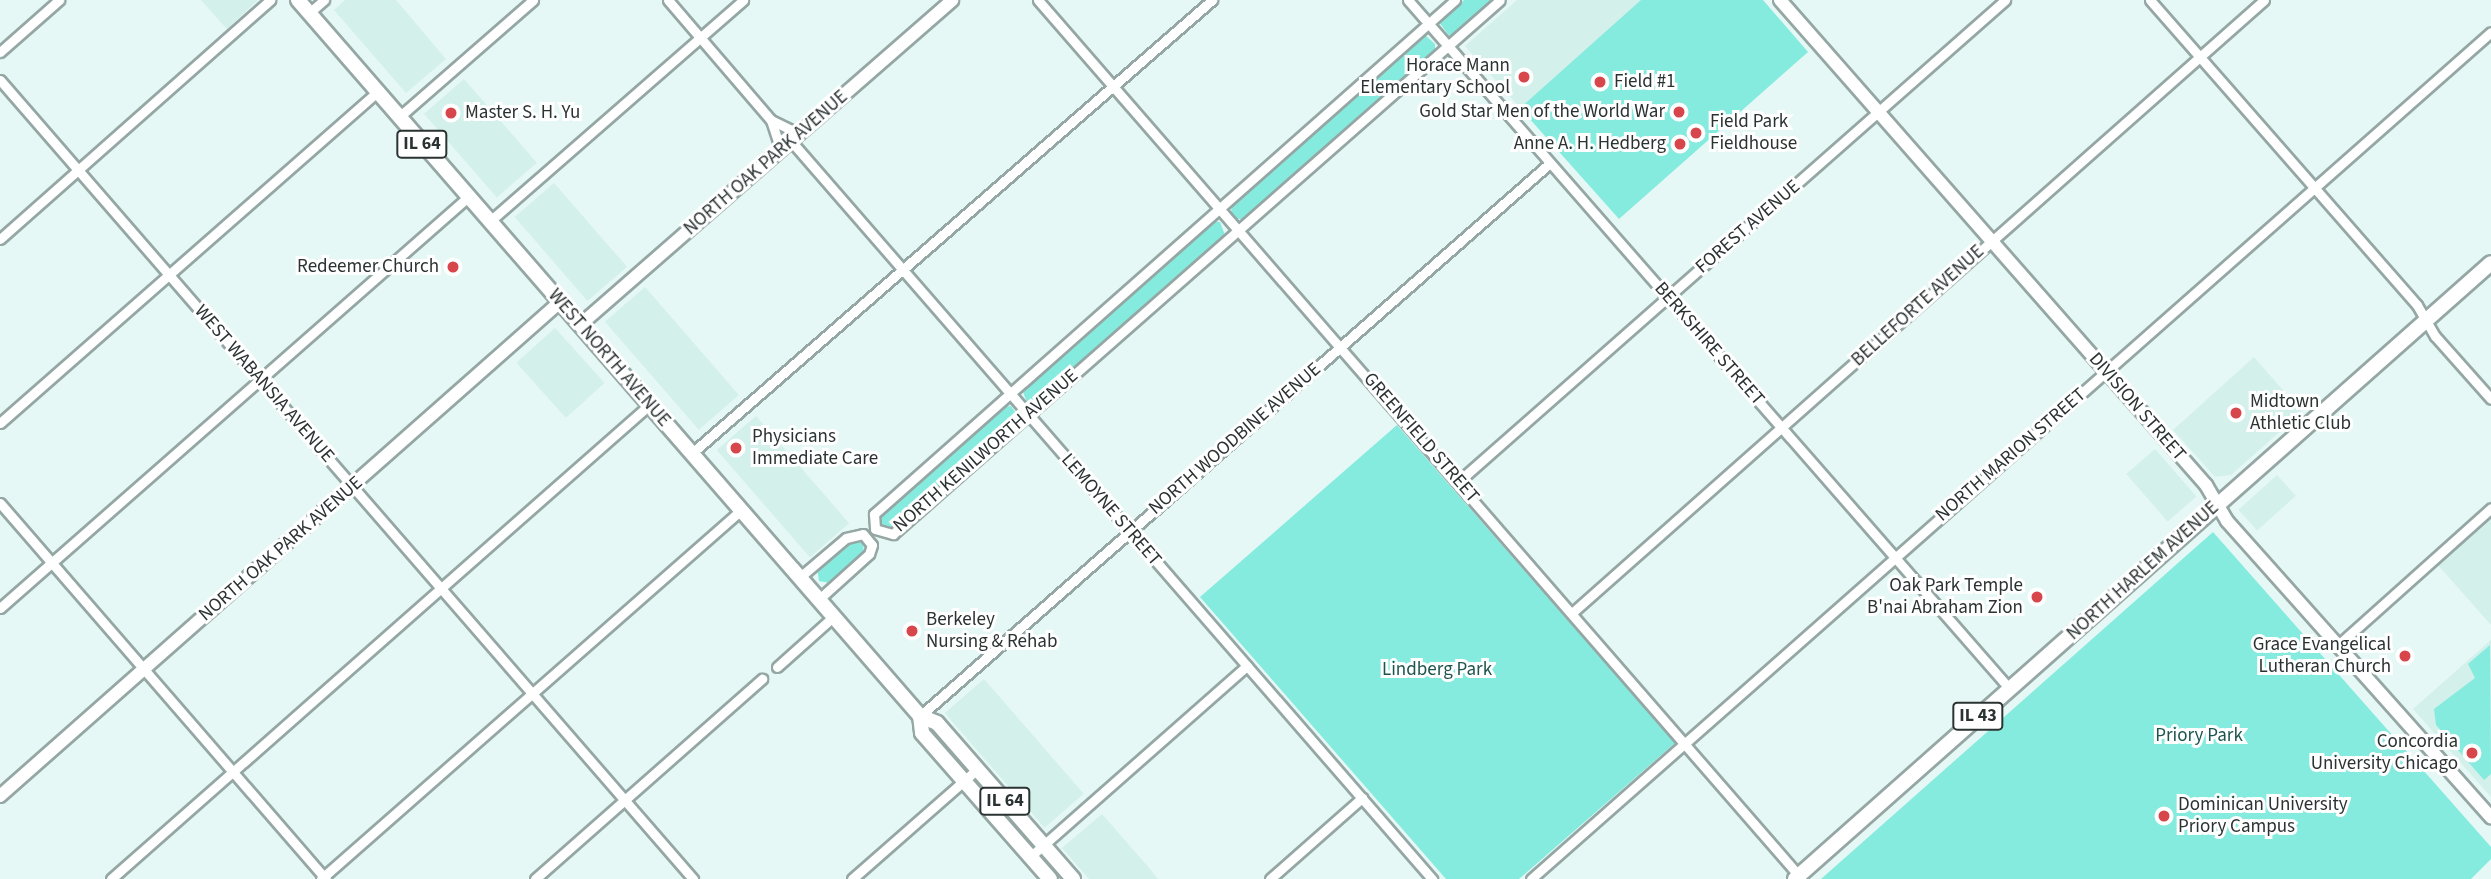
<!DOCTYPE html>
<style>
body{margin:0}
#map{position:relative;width:2491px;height:879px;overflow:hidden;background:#e5f8f5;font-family:"Source Sans 3",sans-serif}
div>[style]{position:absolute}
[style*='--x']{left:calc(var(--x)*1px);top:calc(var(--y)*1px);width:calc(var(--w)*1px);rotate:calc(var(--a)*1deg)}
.built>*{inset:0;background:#d3f0eb;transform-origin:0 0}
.green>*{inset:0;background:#85ebde}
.roads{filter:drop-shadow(2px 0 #95a7a4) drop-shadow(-2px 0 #95a7a4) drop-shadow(0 2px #95a7a4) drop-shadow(0 -2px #95a7a4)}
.street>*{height:9px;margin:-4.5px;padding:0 4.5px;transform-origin:4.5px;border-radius:4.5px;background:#fff}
.secondary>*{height:12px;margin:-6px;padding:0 6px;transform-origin:6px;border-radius:6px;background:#fff}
.primary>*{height:14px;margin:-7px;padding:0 7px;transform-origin:7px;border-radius:7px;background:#fff}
.dots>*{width:19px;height:19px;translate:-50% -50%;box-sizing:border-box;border:4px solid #fff;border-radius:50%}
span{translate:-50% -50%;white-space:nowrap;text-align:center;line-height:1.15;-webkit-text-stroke:6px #fff;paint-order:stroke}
.shield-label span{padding:2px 5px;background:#fff;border:2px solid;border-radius:5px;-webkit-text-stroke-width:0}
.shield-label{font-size:18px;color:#2b3332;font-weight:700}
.poi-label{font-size:19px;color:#2b3332}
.right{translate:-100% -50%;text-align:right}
.left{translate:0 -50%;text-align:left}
.street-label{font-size:19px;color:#2b3332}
.park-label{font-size:19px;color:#1e544e}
</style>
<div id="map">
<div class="built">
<i style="clip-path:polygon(201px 0,258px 0,227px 29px)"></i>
<i style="clip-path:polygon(345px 0,396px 0,446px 59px,406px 93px,334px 10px)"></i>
<i style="clip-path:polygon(1517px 0,1642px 0,1520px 108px,1465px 46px)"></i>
<i style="left:464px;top:79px;width:111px;height:53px;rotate:49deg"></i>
<i style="left:554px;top:183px;width:111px;height:52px;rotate:49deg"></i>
<i style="left:645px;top:287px;width:143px;height:53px;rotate:49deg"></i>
<i style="left:555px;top:328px;width:74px;height:52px;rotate:48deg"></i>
<i style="clip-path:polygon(2254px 357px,2302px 412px,2231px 475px,2215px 477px,2173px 430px)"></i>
<i style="left:756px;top:416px;width:142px;height:52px;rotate:49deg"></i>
<i style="left:2155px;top:449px;width:63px;height:38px;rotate:49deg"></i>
<i style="left:2277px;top:475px;width:28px;height:52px;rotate:48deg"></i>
<i style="clip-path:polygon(2491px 516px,2491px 625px,2437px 564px)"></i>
<i style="clip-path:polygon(2491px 640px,2491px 797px,2413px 709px)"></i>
<i style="left:984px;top:679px;width:152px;height:52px;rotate:49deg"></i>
<i style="clip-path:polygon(1102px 814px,1150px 869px,1158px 879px,1089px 879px,1062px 848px)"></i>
</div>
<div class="green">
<i style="clip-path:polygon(1464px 0,1493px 0,1450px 37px,1439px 22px)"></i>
<i style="clip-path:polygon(1641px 0,1763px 0,1808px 52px,1619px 219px,1520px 108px)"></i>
<i style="clip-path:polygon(1425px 35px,1435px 44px,1435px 51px,1243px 219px,1237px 219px,1231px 212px,1232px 206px)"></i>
<i style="clip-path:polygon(1213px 221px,1220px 222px,1225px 235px,1034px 402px,1027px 403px,1022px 389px)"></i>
<i style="clip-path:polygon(1011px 406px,1018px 416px,1015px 422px,890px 531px,879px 529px,878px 516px,1003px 407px)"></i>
<i style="clip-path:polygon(1397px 425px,1675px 743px,1519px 879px,1446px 879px,1200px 597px)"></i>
<i style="clip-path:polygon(2213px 532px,2491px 847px,2491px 859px,2471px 879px,1821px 879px)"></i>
<i style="clip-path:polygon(855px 539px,863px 543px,864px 554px,830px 583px,819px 581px,817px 568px)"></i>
<i style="clip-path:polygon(2490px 645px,2491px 774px,2484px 780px,2436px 725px,2434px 709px,2475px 678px,2468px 664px)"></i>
</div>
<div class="roads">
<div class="street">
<i style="--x:668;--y:0;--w:158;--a:49.4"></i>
<i style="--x:771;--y:120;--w:32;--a:72"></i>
<i style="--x:1038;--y:0;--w:1163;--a:49.01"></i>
<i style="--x:1408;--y:0;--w:915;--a:48.86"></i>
<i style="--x:1455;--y:0;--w:776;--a:138.5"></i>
<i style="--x:874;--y:514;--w:15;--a:86"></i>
<i style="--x:875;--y:529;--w:19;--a:16"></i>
<i style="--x:893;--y:534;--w:808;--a:-41.34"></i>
<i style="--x:2150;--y:0;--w:405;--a:48.8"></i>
<i style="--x:2417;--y:305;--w:36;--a:60"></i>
<i style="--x:2435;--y:336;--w:84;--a:48.4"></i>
<i style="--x:309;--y:13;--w:20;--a:-41"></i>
<i style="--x:0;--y:52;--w:79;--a:-41.4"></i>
<i style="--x:0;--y:80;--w:1058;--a:49.06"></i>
<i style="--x:399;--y:117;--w:178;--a:-41.1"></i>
<i style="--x:771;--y:120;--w:32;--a:26"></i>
<i style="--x:791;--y:141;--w:978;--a:49.02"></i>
<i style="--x:490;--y:221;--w:336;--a:-41.1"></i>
<i style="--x:0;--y:239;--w:361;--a:-41.5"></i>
<i style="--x:0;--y:423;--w:502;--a:-41.28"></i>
<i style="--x:692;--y:453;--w:690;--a:-41.06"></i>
<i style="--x:1459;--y:481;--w:728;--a:-41.38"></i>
<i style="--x:0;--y:503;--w:498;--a:49.1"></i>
<i style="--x:800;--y:577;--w:60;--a:-40.3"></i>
<i style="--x:846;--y:538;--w:17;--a:-13"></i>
<i style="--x:863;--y:534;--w:14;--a:51"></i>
<i style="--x:872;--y:545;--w:9;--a:108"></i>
<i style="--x:869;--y:554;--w:67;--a:138"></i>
<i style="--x:0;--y:608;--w:623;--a:-41.29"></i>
<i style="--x:1573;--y:612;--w:923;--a:-41.53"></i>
<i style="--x:2338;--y:645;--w:205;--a:-41.8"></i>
<i style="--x:777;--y:667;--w:76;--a:-41.8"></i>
<i style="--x:920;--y:716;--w:838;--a:-41.28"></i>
<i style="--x:1030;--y:857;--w:289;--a:-41.4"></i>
<i style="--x:111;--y:879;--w:717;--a:-41.38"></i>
<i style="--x:321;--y:879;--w:559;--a:-41.3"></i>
<i style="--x:535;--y:879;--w:303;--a:-41.4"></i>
<i style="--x:852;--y:879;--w:167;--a:-41.3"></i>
<i style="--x:1270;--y:879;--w:123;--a:-41.4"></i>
<i style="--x:1531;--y:879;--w:1280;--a:-41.42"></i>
</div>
<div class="secondary">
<i style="--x:1780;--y:0;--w:646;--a:48.71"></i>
<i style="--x:2206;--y:485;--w:42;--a:59.7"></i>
<i style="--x:2227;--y:521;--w:397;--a:48.3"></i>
<i style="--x:580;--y:325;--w:494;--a:-41.1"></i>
<i style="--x:0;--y:796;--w:747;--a:-41.42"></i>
</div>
<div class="primary">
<i style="--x:298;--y:0;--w:948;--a:49.02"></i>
<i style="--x:920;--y:716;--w:18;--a:22"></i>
<i style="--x:937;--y:723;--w:207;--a:48.9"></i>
<i style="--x:920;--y:716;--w:17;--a:83"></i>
<i style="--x:922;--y:733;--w:194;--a:48.8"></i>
<i style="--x:1795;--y:879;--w:929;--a:-41.51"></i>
</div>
</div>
<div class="dots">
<i style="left:1524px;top:77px;background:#d6464a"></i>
<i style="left:1600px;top:82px;background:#d6464a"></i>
<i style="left:1679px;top:112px;background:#d6464a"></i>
<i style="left:451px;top:113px;background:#d6464a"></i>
<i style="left:1696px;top:133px;background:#d6464a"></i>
<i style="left:1680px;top:144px;background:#d6464a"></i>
<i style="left:453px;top:267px;background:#d6464a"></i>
<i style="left:2236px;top:413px;background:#d6464a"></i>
<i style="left:736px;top:448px;background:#d6464a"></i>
<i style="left:2037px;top:597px;background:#d6464a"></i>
<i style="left:912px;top:631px;background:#d6464a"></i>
<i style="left:2405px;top:656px;background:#d6464a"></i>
<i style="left:2472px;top:753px;background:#d6464a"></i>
<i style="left:2164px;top:816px;background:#d6464a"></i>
</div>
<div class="shield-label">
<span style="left:422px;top:144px">IL 64</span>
<span style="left:1978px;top:716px">IL 43</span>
<span style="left:1005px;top:801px">IL 64</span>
</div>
<div class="poi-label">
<span class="right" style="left:1510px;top:77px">Horace Mann<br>Elementary School</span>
<span class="left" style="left:1614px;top:82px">Field #1</span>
<span class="right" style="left:1665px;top:112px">Gold Star Men of the World War</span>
<span class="left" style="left:465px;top:113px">Master S. H. Yu</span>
<span class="left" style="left:1710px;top:133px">Field Park<br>Fieldhouse</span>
<span class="right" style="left:1666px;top:144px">Anne A. H. Hedberg</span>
<span class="right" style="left:439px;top:267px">Redeemer Church</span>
<span class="left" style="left:2250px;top:413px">Midtown<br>Athletic Club</span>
<span class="left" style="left:752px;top:448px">Physicians<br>Immediate Care</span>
<span class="right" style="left:2023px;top:597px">Oak Park Temple<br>B'nai Abraham Zion</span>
<span class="left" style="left:926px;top:631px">Berkeley<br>Nursing &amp; Rehab</span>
<span class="right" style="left:2391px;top:656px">Grace Evangelical<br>Lutheran Church</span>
<span class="right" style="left:2458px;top:753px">Concordia<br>University Chicago</span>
<span class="left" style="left:2178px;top:816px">Dominican University<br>Priory Campus</span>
</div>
<div class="street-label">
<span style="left:766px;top:163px;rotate:-41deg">NORTH OAK PARK AVENUE</span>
<span style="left:1748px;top:227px;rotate:-41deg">FOREST AVENUE</span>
<span style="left:1918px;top:306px;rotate:-42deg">BELLEFORTE AVENUE</span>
<span style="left:1709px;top:344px;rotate:49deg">BERKSHIRE STREET</span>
<span style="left:609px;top:358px;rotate:49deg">WEST NORTH AVENUE</span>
<span style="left:264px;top:384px;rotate:49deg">WEST WABANSIA AVENUE</span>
<span style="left:2137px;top:407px;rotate:49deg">DIVISION STREET</span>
<span style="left:1421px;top:438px;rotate:49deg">GREENFIELD STREET</span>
<span style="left:1235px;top:439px;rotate:-41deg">NORTH WOODBINE AVENUE</span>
<span style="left:986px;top:451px;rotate:-41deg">NORTH KENILWORTH AVENUE</span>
<span style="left:2011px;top:455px;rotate:-41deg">NORTH MARION STREET</span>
<span style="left:1111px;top:510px;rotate:49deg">LEMOYNE STREET</span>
<span style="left:281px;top:549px;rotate:-41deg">NORTH OAK PARK AVENUE</span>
<span style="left:2143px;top:571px;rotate:-42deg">NORTH HARLEM AVENUE</span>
</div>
<div class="park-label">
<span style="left:1437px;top:670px">Lindberg Park</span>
<span style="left:2199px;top:736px">Priory Park</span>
</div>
</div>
